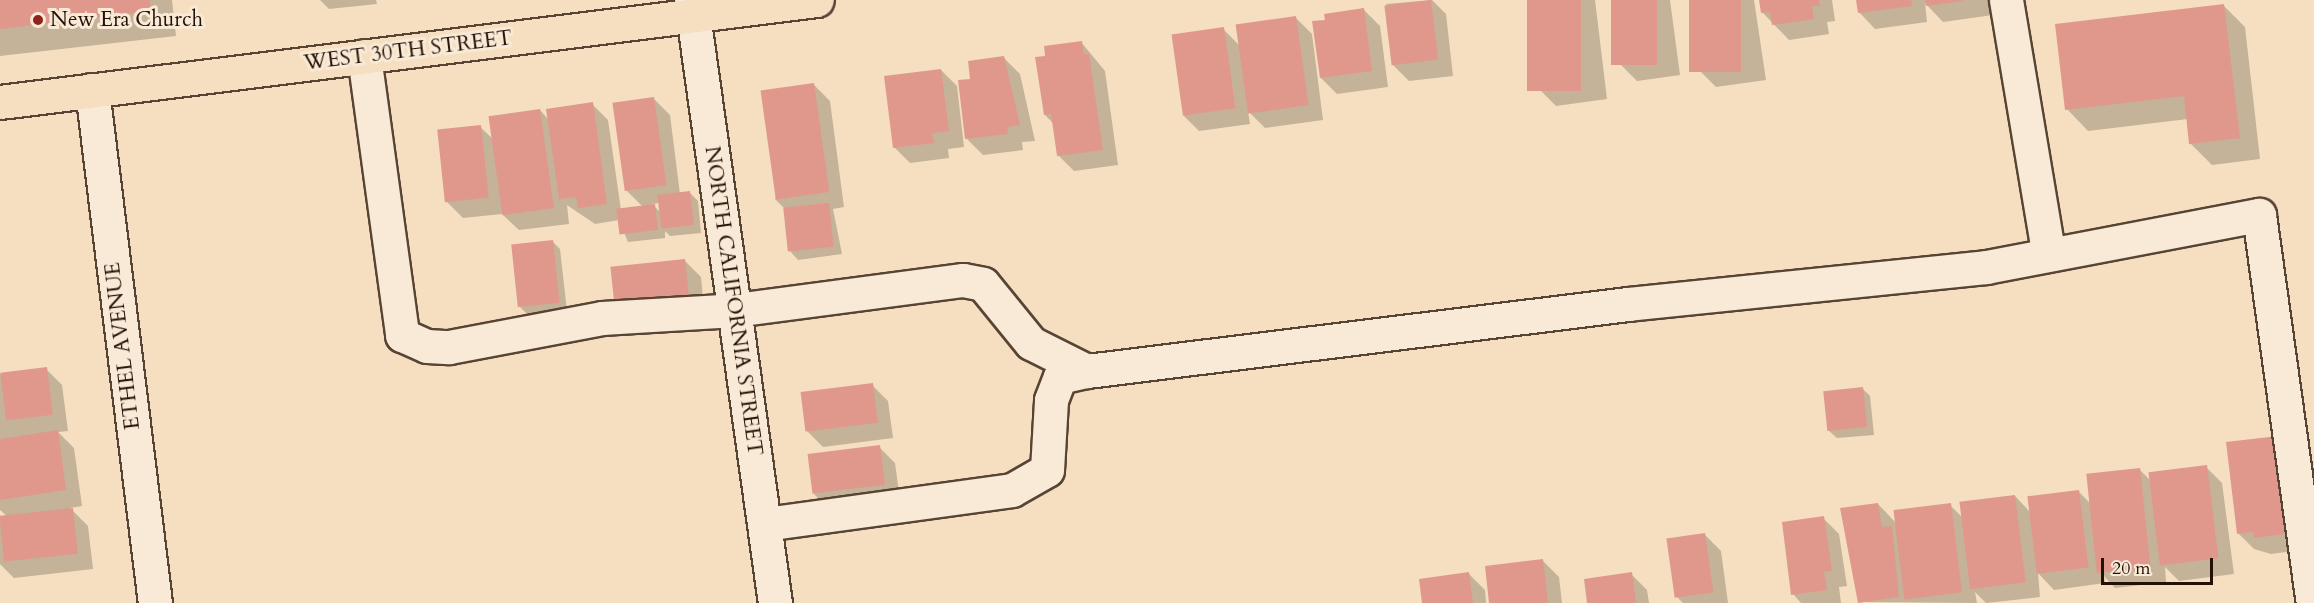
<!DOCTYPE html>
<style>
body{margin:0}
#map{position:relative;width:2314px;height:603px;overflow:hidden;background:#f5dfc0;font-family:Cardo,serif}
div>[style]{position:absolute}
[style*='--x']{left:calc(var(--x)*1px);top:calc(var(--y)*1px);width:calc(var(--w)*1px);rotate:calc(var(--a)*1deg)}
.shadow>*{inset:0;background:#0003}
.building>*{inset:0;background:#e0988d;transform-origin:0 0}
.roads{filter:drop-shadow(2px 0 #584434) drop-shadow(-2px 0 #584434) drop-shadow(0 2px #584434) drop-shadow(0 -2px #584434)}
.minor>*{height:33px;margin:-16.5px;padding:0 16.5px;transform-origin:16.5px;border-radius:16.5px;background:#f8ead6}
.major>*{height:33px;margin:-16.5px;padding:0 16.5px;transform-origin:16.5px;border-radius:16.5px;background:#f5dfc0}
.dots>*{width:16px;height:16px;translate:-50% -50%;box-sizing:border-box;border:3px solid #f8ead6;border-radius:50%}
span{translate:-50% -50%;white-space:nowrap;text-align:center;line-height:1.15;-webkit-text-stroke:6px #f8ead6;paint-order:stroke}
.poi-label{font-size:21px;color:#241105}
.left{translate:0 -50%;text-align:left}
.street-label{font-size:21px;color:#241105}
.scale{position:absolute;left:2101px;top:558px;width:112px;height:27px;box-sizing:border-box;border:3px solid #241105;border-top:0;padding-left:8px;font-size:18px;line-height:21px;white-space:nowrap;color:#241105;-webkit-text-stroke:4px #f8ead6;paint-order:stroke}
</style>
<div id="map">
<div class="shadow">
<i style="clip-path:polygon(0 0,172px 0,176px 36px,0 56px)"></i>
<i style="clip-path:polygon(320px 0,376px 0,377px 4px,329px 9px)"></i>
<i style="clip-path:polygon(1432px 0,1446px 14px,1453px 76px,1409px 81px,1393px 65px,1386px 4px)"></i>
<i style="clip-path:polygon(1529px 0,1595px 0,1607px 99px,1556px 106px,1540px 90px)"></i>
<i style="clip-path:polygon(1612px 0,1670px 0,1680px 75px,1637px 81px,1621px 65px)"></i>
<i style="clip-path:polygon(1693px 0,1754px 0,1766px 80px,1716px 87px,1700px 71px)"></i>
<i style="clip-path:polygon(1761px 0,1832px 0,1835px 21px,1827px 22px,1829px 34px,1789px 40px,1763px 13px)"></i>
<i style="clip-path:polygon(1858px 0,1991px 0,1993px 15px,1943px 22px,1925px 3px,1927px 22px,1875px 29px,1860px 13px)"></i>
<i style="clip-path:polygon(2224px 6px,2245px 27px,2260px 159px,2212px 165px,2190px 143px,2188px 119px,2088px 131px,2067px 109px)"></i>
<i style="clip-path:polygon(1364px 10px,1380px 26px,1388px 87px,1337px 94px,1321px 78px,1327px 21px)"></i>
<i style="clip-path:polygon(1296px 18px,1312px 34px,1323px 120px,1265px 128px,1248px 111px,1250px 124px,1199px 131px,1183px 115px,1223px 29px,1240px 46px)"></i>
<i style="clip-path:polygon(1081px 42px,1105px 71px,1118px 165px,1074px 171px,1058px 155px,1054px 124px,1045px 115px,1047px 57px)"></i>
<i style="clip-path:polygon(1004px 58px,1020px 74px,1035px 141px,1022px 142px,1023px 150px,983px 155px,967px 139px,971px 80px)"></i>
<i style="clip-path:polygon(941px 70px,957px 86px,964px 147px,948px 149px,949px 158px,910px 163px,894px 147px)"></i>
<i style="clip-path:polygon(814px 85px,830px 101px,844px 207px,833px 209px,842px 254px,798px 260px,790px 251px,786px 210px,775px 199px)"></i>
<i style="clip-path:polygon(evenodd,654px 99px,670px 115px,680px 194px,690px 193px,698px 201px,701px 233px,670px 236px,665px 231px,665px 238px,628px 242px,619px 220px,595px 224px,567px 205px,569px 224px,519px 230px,502px 214px,463px 218px,447px 202px,480px 127px,493px 139px,540px 110px,549px 120px,592px 104px,608px 120px,621px 210px,643px 207px,625px 189px,654px 99px,659px 203px,660px 212px,652px 204px,659px 203px)"></i>
<i style="clip-path:polygon(552px 241px,560px 249px,567px 311px,528px 315px,520px 307px)"></i>
<i style="clip-path:polygon(685px 261px,701px 277px,705px 322px,632px 330px)"></i>
<i style="clip-path:polygon(46px 369px,62px 385px,68px 431px,58px 432px,74px 448px,82px 506px,70px 508px,88px 526px,93px 569px,14px 578px,0 564px,0 518px,8px 517px,0 510px,0 374px)"></i>
<i style="clip-path:polygon(872px 385px,888px 401px,893px 438px,823px 447px,807px 431px)"></i>
<i style="clip-path:polygon(1862px 388px,1870px 396px,1874px 435px,1837px 438px,1828px 430px)"></i>
<i style="clip-path:polygon(2277px 438px,2301px 550px,2271px 554px,2254px 549px,2238px 533px)"></i>
<i style="clip-path:polygon(879px 447px,895px 463px,900px 500px,829px 509px,813px 493px)"></i>
<i style="clip-path:polygon(2206px 467px,2222px 483px,2234px 574px,2179px 581px,2165px 567px,2166px 582px,2115px 588px,2104px 576px,2105px 583px,2054px 590px,2038px 573px,2040px 597px,1986px 603px,1975px 592px,1977px 603px,1860px 602px,1878px 504px,1897px 524px,1950px 505px,1962px 517px,2015px 496px,2031px 513px,2079px 492px,2091px 504px,2139px 469px,2152px 482px)"></i>
<i style="clip-path:polygon(1823px 518px,1839px 534px,1847px 586px,1839px 587px,1841px 603px,1801px 603px,1793px 594px)"></i>
<i style="clip-path:polygon(1705px 535px,1721px 551px,1728px 603px,1683px 603px,1676px 596px)"></i>
<i style="clip-path:polygon(1543px 561px,1559px 577px,1562px 603px,1490px 603px)"></i>
<i style="clip-path:polygon(1469px 574px,1485px 590px,1486px 603px,1424px 603px)"></i>
<i style="clip-path:polygon(1631px 574px,1647px 590px,1649px 603px,1589px 603px)"></i>
</div>
<div class="building">
<i style="clip-path:polygon(0 0,150px 0,151px 11px,0 29px)"></i>
<i style="left:1431px;top:0;width:60px;height:47px;rotate:83deg"></i>
<i style="left:1527px;top:0;width:54px;height:91px"></i>
<i style="left:1611px;top:0;width:46px;height:65px"></i>
<i style="left:1689px;top:0;width:52px;height:72px"></i>
<i style="clip-path:polygon(1759px 0,1819px 0,1820px 6px,1812px 6px,1814px 19px,1772px 25px,1770px 12px,1761px 13px)"></i>
<i style="clip-path:polygon(1856px 0,1911px 0,1912px 6px,1858px 13px)"></i>
<i style="clip-path:polygon(1925px 0,1962px 0,1963px 1px,1926px 6px)"></i>
<i style="clip-path:polygon(2224px 4px,2240px 138px,2189px 144px,2184px 96px,2065px 110px,2055px 24px)"></i>
<i style="clip-path:polygon(1364px 8px,1372px 71px,1320px 78px,1312px 21px,1325px 20px,1324px 14px)"></i>
<i style="left:1296px;top:16px;width:90px;height:61px;rotate:82deg"></i>
<i style="left:1224px;top:27px;width:82px;height:53px;rotate:82deg"></i>
<i style="clip-path:polygon(1082px 41px,1084px 54px,1089px 54px,1103px 150px,1057px 156px,1051px 114px,1044px 115px,1035px 57px,1045px 56px,1044px 46px)"></i>
<i style="clip-path:polygon(1004px 56px,1020px 125px,1007px 127px,1008px 134px,965px 139px,958px 80px,970px 79px,968px 61px)"></i>
<i style="clip-path:polygon(941px 69px,949px 131px,932px 133px,934px 143px,893px 148px,884px 76px)"></i>
<i style="left:814px;top:83px;width:110px;height:54px;rotate:82deg"></i>
<i style="left:654px;top:97px;width:89px;height:42px;rotate:82deg"></i>
<i style="clip-path:polygon(593px 102px,607px 204px,578px 208px,576px 197px,559px 199px,546px 109px)"></i>
<i style="left:540px;top:109px;width:100px;height:52px;rotate:82deg"></i>
<i style="left:481px;top:125px;width:73px;height:44px;rotate:84deg"></i>
<i style="left:690px;top:191px;width:34px;height:33px;rotate:83deg"></i>
<i style="left:829px;top:203px;width:44px;height:46px;rotate:84deg"></i>
<i style="left:655px;top:204px;width:26px;height:39px;rotate:83deg"></i>
<i style="left:553px;top:240px;width:63px;height:42px;rotate:84deg"></i>
<i style="left:685px;top:259px;width:47px;height:75px;rotate:84deg"></i>
<i style="left:47px;top:367px;width:48px;height:47px;rotate:83deg"></i>
<i style="left:873px;top:383px;width:40px;height:73px;rotate:83deg"></i>
<i style="left:1863px;top:387px;width:40px;height:40px;rotate:84deg"></i>
<i style="clip-path:polygon(58px 430px,66px 490px,0 500px,0 439px)"></i>
<i style="clip-path:polygon(2278px 436px,2285px 534px,2254px 538px,2253px 532px,2237px 534px,2226px 442px)"></i>
<i style="left:880px;top:445px;width:40px;height:73px;rotate:83deg"></i>
<i style="left:2207px;top:465px;width:94px;height:59px;rotate:83deg"></i>
<i style="left:2140px;top:468px;width:100px;height:54px;rotate:84deg"></i>
<i style="left:2079px;top:490px;width:78px;height:52px;rotate:83deg"></i>
<i style="left:2015px;top:495px;width:88px;height:56px;rotate:83deg"></i>
<i style="clip-path:polygon(1878px 503px,1882px 527px,1892px 526px,1899px 597px,1858px 603px,1840px 508px)"></i>
<i style="left:1951px;top:503px;width:90px;height:58px;rotate:83deg"></i>
<i style="left:73px;top:508px;width:46px;height:74px;rotate:84deg"></i>
<i style="clip-path:polygon(1824px 516px,1832px 571px,1824px 572px,1827px 590px,1791px 595px,1782px 522px)"></i>
<i style="left:1705px;top:533px;width:60px;height:39px;rotate:82deg"></i>
<i style="clip-path:polygon(1543px 559px,1548px 603px,1489px 603px,1485px 566px)"></i>
<i style="clip-path:polygon(1469px 572px,1473px 603px,1422px 603px,1419px 579px)"></i>
<i style="clip-path:polygon(1632px 572px,1636px 603px,1587px 603px,1584px 579px)"></i>
</div>
<div class="roads">
<div class="minor">
<i style="--x:691;--y:0;--w:609;--a:82.07"></i>
<i style="--x:2006;--y:0;--w:255;--a:80.5"></i>
<i style="--x:364;--y:56;--w:282;--a:82.2"></i>
<i style="--x:402;--y:335;--w:27;--a:24"></i>
<i style="--x:427;--y:346;--w:22;--a:3"></i>
<i style="--x:449;--y:347;--w:156;--a:-10.7"></i>
<i style="--x:602;--y:318;--w:133;--a:-3.4"></i>
<i style="--x:735;--y:310;--w:230;--a:-7.5"></i>
<i style="--x:963;--y:280;--w:20;--a:11"></i>
<i style="--x:983;--y:284;--w:76;--a:50.9"></i>
<i style="--x:1031;--y:343;--w:63;--a:26.6"></i>
<i style="--x:1087;--y:371;--w:545;--a:-7.06"></i>
<i style="--x:1628;--y:304;--w:360;--a:-5.9"></i>
<i style="--x:1986;--y:267;--w:278;--a:-10.8"></i>
<i style="--x:2259;--y:215;--w:392;--a:82.1"></i>
<i style="--x:92;--y:90;--w:517;--a:83"></i>
<i style="--x:765;--y:524;--w:249;--a:-7.8"></i>
<i style="--x:1012;--y:490;--w:40;--a:-29.7"></i>
<i style="--x:1047;--y:470;--w:70;--a:-86.7"></i>
<i style="--x:1051;--y:400;--w:25;--a:-69"></i>
<i style="--x:1060;--y:377;--w:28;--a:-13"></i>
</div>
<div class="major">
<i style="--x:0;--y:102;--w:823;--a:-7.12"></i>
</div>
</div>
<div class="dots">
<i style="left:38px;top:20px;background:#8f2418"></i>
</div>
<div class="poi-label">
<span class="left" style="left:50px;top:20px">New Era Church</span>
</div>
<div class="street-label">
<span style="left:408px;top:51px;rotate:-7deg">WEST 30TH STREET</span>
<span style="left:733px;top:301px;rotate:82deg">NORTH CALIFORNIA STREET</span>
<span style="left:123px;top:346px;rotate:-97deg">ETHEL AVENUE</span>
</div>
<div class="scale">20 m</div>
</div>
